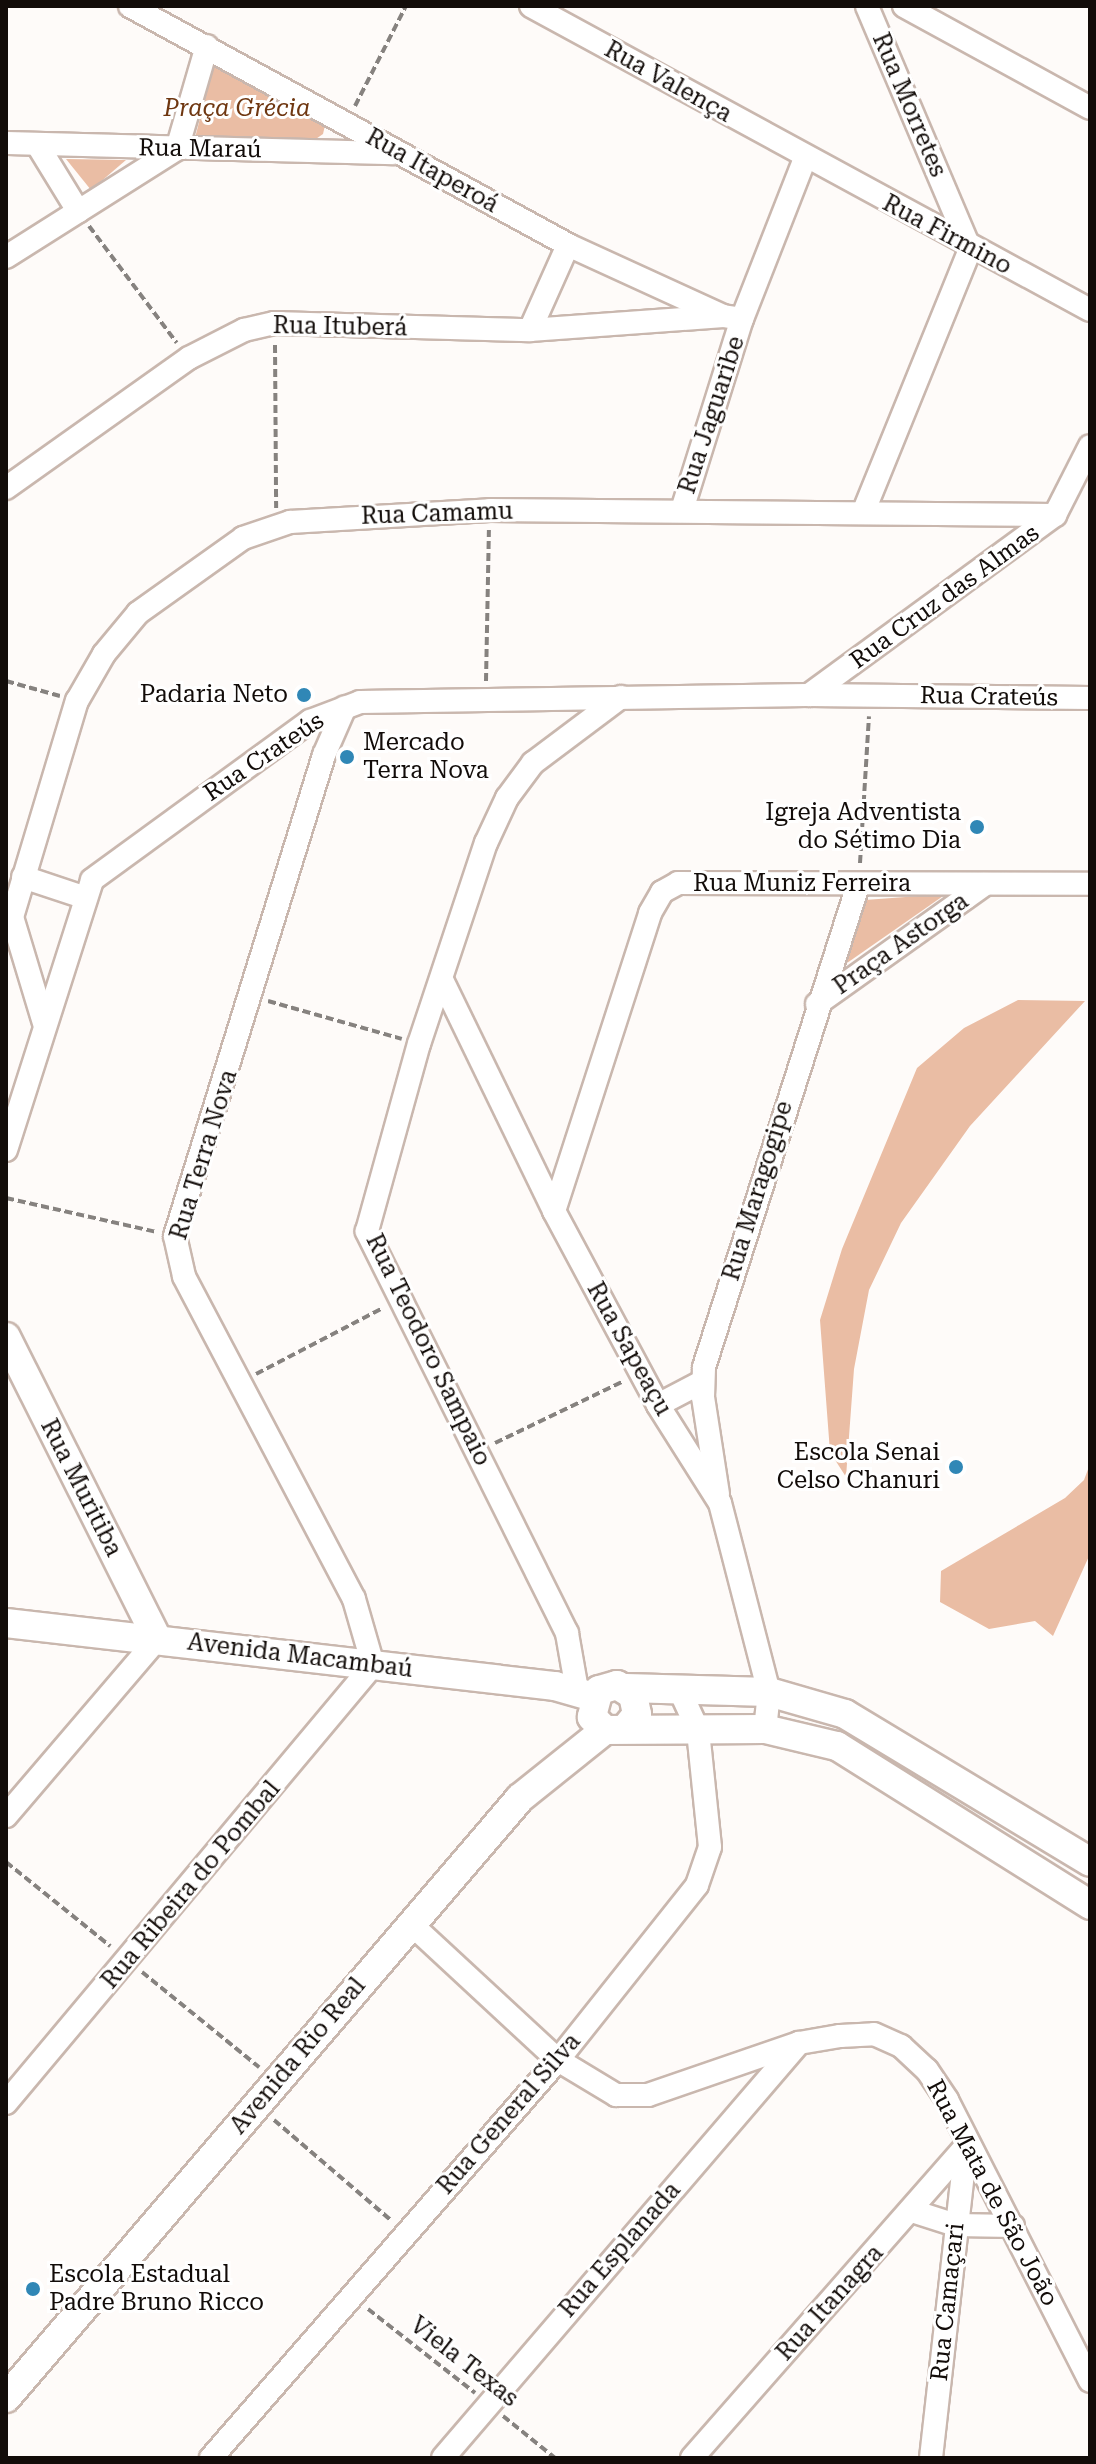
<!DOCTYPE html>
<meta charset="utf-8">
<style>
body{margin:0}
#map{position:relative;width:1096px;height:2464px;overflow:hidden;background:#fefbf9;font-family:"Roboto Serif",serif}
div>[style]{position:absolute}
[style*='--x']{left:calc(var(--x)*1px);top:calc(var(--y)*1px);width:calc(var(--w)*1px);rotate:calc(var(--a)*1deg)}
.green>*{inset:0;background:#eabda4}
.path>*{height:4px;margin-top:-2px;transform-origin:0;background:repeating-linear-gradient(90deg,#86827f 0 8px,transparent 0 12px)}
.roads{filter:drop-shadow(2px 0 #c9b7ae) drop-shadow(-2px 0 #c9b7ae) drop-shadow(0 2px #c9b7ae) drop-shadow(0 -2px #c9b7ae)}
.minor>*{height:22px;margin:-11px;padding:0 11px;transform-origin:11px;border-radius:11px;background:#fff}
.tertiary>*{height:28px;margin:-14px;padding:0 14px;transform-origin:14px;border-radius:14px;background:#fff}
.dots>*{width:22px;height:22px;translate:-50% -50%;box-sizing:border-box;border:4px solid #fff;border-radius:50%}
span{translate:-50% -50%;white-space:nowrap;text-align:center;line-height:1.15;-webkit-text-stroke:6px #fff;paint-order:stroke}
.street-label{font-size:24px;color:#120c09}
.park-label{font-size:24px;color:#6f3711;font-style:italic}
.poi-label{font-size:24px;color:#120c09}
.right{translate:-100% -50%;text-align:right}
.left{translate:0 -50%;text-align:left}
.frame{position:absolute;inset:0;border:8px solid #120c09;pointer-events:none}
</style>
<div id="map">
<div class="green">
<i style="clip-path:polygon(223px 65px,326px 121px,323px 134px,310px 143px,195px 138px,213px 67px)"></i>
<i style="clip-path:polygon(66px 159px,126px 160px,91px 190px)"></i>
<i style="clip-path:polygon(946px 894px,847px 963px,865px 900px)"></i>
<i style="clip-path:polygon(1018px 1000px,1085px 1001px,970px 1126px,901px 1223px,869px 1290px,854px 1369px,846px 1477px,830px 1452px,820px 1320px,842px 1249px,917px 1068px,964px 1028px)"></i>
<i style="clip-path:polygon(1090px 1464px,1090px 1554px,1053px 1636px,1035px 1621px,989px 1629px,940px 1602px,941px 1571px,1065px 1498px,1084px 1480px)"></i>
</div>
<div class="path">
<i style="--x:355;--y:106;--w:112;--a:-63"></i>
<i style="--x:89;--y:226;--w:146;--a:53.1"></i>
<i style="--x:275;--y:345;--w:163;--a:89.6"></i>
<i style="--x:6;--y:681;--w:56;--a:15.5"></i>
<i style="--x:486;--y:681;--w:151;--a:-88.9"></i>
<i style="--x:860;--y:863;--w:147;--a:-86.5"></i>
<i style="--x:268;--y:1001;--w:139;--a:15.8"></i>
<i style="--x:6;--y:1198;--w:155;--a:12.7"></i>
<i style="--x:256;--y:1374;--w:143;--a:-27.5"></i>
<i style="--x:495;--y:1443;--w:143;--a:-25.7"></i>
<i style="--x:6;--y:1862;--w:134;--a:38.9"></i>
<i style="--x:142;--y:1972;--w:151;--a:39.1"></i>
<i style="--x:274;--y:2120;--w:155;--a:40.6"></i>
<i style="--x:368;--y:2309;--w:136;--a:38.1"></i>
<i style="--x:503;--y:2416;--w:67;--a:38.9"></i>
</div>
<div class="roads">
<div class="minor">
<i style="--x:130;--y:6;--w:499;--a:28.6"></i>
<i style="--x:568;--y:245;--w:170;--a:24.6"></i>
<i style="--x:723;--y:316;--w:19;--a:9"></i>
<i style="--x:531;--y:6;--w:636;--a:28.54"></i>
<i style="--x:904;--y:6;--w:212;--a:28.7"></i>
<i style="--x:6;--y:143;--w:387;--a:1.5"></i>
<i style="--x:37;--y:144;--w:79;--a:58.5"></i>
<i style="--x:6;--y:257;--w:202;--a:-32.3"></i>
<i style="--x:177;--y:149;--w:107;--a:-73.8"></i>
<i style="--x:530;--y:330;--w:93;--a:-65.9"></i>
<i style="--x:6;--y:488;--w:224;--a:-35.4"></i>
<i style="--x:189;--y:358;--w:62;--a:-27"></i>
<i style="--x:244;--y:330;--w:31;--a:-13"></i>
<i style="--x:274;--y:323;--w:256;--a:1.6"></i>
<i style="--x:530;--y:330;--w:194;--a:-4.1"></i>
<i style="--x:682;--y:510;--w:200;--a:-72.6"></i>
<i style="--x:742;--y:319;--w:173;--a:-68.6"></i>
<i style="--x:863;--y:513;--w:285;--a:-67.9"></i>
<i style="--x:970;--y:249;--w:264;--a:-113"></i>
<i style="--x:809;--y:695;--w:305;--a:-36.2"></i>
<i style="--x:1055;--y:515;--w:77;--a:-63.1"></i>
<i style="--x:23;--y:877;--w:63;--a:18.4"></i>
<i style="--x:443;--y:982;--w:254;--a:64.1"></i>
<i style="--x:554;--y:1211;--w:220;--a:61.8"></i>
<i style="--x:658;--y:1405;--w:116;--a:57.7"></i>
<i style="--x:720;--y:1503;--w:195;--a:75.5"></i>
<i style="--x:769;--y:1692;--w:37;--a:96"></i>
<i style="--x:817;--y:1004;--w:206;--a:-35.5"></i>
<i style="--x:44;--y:1023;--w:111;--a:-106.8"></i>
<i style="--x:12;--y:917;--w:226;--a:-73.3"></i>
<i style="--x:77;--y:701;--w:54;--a:-60.1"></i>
<i style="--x:104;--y:654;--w:53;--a:-50.3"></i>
<i style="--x:138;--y:613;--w:129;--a:-35.5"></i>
<i style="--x:243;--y:538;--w:50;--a:-18.8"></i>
<i style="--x:290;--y:522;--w:200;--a:-3.4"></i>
<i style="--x:490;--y:510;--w:565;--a:0.51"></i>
<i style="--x:6;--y:1150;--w:283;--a:-72.3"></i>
<i style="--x:92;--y:880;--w:270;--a:-36.1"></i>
<i style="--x:310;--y:721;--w:53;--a:-20.8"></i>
<i style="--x:360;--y:702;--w:449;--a:-0.9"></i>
<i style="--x:809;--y:695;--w:281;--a:0.6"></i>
<i style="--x:554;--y:1211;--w:313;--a:-72.1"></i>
<i style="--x:650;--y:913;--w:24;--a:-60"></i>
<i style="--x:662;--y:892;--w:18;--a:-29"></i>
<i style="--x:678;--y:883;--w:412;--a:0.1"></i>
<i style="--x:658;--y:1405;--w:50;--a:-27.6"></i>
<i style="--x:718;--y:1494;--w:98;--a:-98.8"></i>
<i style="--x:703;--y:1397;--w:30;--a:-88"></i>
<i style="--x:704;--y:1367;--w:506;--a:-72.28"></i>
<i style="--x:577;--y:1690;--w:58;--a:-100"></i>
<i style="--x:567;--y:1633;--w:449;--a:-116.5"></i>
<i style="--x:367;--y:1231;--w:194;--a:-74.5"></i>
<i style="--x:419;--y:1044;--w:212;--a:-71.6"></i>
<i style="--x:486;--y:843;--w:50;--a:-65"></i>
<i style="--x:507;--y:798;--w:44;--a:-53.4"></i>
<i style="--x:533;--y:763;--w:110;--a:-36.9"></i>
<i style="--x:6;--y:1816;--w:233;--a:-49.5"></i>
<i style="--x:411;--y:1924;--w:200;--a:42.8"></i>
<i style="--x:558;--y:2060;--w:68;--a:31.1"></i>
<i style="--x:616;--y:2095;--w:32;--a:0"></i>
<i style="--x:648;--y:2095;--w:160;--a:-19"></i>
<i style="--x:799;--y:2043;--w:42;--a:-9.7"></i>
<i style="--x:840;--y:2036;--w:34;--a:-3"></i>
<i style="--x:874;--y:2034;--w:30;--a:24"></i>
<i style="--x:901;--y:2046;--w:35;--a:43"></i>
<i style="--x:927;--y:2070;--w:36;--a:56"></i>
<i style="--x:947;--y:2100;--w:315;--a:63"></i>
<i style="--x:6;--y:2103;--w:571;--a:-50.04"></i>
<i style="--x:373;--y:1665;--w:69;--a:-106.1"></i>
<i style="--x:354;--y:1599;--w:365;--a:-117.8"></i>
<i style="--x:184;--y:1276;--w:41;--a:-102.7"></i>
<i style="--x:175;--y:1236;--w:504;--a:-72.79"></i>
<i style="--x:324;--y:755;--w:52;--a:-66.4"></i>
<i style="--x:912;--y:2211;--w:46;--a:17.7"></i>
<i style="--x:956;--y:2225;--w:57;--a:1"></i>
<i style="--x:211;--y:2458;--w:528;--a:-48.92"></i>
<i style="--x:558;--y:2060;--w:223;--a:-51.5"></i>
<i style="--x:697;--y:1885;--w:40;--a:-71.1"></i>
<i style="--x:710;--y:1847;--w:118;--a:-95.9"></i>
<i style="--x:698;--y:1730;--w:41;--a:-114.7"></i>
<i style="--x:443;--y:2458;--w:547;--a:-49.38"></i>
<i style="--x:692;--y:2458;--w:415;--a:-48.7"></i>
<i style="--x:931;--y:2458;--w:313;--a:-83.6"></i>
</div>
<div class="tertiary">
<i style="--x:6;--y:1337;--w:338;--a:63.4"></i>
<i style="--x:6;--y:1623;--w:553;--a:6.55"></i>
<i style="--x:555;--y:1686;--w:40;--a:16"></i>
<i style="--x:626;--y:1688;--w:143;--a:1.6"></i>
<i style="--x:769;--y:1692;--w:79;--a:16.1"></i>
<i style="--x:845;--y:1714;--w:286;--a:31.1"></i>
<i style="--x:625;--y:1729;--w:19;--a:-51"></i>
<i style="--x:637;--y:1714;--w:19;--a:-102"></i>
<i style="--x:633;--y:1695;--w:19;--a:-148"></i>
<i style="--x:617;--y:1685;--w:19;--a:164"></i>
<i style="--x:599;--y:1690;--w:28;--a:105"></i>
<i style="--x:592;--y:1717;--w:18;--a:45"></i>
<i style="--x:605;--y:1730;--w:160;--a:-0.4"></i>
<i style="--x:765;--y:1729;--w:74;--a:13.3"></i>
<i style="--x:837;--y:1746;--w:299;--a:32.1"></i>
<i style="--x:6;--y:2398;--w:790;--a:-49.41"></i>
<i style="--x:520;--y:1798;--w:109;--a:-38.7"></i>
</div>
</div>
<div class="dots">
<i style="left:304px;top:695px;background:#3087b6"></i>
<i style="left:347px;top:757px;background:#3087b6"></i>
<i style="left:977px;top:827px;background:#3087b6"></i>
<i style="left:956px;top:1467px;background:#3087b6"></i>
<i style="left:33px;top:2289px;background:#3087b6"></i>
</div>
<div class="street-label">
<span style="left:668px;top:82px;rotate:29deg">Rua Valença</span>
<span style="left:909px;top:105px;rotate:67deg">Rua Morretes</span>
<span style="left:200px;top:149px;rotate:1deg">Rua Maraú</span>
<span style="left:432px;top:171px;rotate:29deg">Rua Itaperoá</span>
<span style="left:947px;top:235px;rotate:28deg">Rua Firmino</span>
<span style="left:340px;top:327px;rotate:1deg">Rua Ituberá</span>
<span style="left:712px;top:415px;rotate:-72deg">Rua Jaguaribe</span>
<span style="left:437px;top:514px;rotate:-2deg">Rua Camamu</span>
<span style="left:945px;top:597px;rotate:-36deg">Rua Cruz das Almas</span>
<span style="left:989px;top:697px;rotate:1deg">Rua Crateús</span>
<span style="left:264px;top:757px;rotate:-34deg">Rua Crateús</span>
<span style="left:802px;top:884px">Rua Muniz Ferreira</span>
<span style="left:901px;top:944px;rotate:-35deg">Praça Astorga</span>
<span style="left:204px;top:1155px;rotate:-73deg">Rua Terra Nova</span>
<span style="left:758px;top:1191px;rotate:-73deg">Rua Maragogipe</span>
<span style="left:629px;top:1349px;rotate:61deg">Rua Sapeaçu</span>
<span style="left:428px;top:1350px;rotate:64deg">Rua Teodoro Sampaio</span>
<span style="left:81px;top:1488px;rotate:63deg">Rua Muritiba</span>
<span style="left:300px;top:1656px;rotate:7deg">Avenida Macambaú</span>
<span style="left:191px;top:1885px;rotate:-50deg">Rua Ribeira do Pombal</span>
<span style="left:298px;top:2056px;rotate:-50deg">Avenida Rio Real</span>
<span style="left:509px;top:2114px;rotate:-49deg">Rua General Silva</span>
<span style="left:992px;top:2193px;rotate:62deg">Rua Mata de São João</span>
<span style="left:620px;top:2250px;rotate:-49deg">Rua Esplanada</span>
<span style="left:948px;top:2302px;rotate:-84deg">Rua Camaçari</span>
<span style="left:830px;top:2303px;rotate:-48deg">Rua Itanagra</span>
<span style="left:464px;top:2362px;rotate:38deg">Viela Texas</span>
</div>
<div class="park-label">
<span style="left:237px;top:109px">Praça Grécia</span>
</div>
<div class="poi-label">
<span class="right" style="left:288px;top:695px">Padaria Neto</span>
<span class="left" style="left:363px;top:757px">Mercado<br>Terra Nova</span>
<span class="right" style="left:961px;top:827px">Igreja Adventista<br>do Sétimo Dia</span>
<span class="right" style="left:940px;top:1467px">Escola Senai<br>Celso Chanuri</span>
<span class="left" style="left:49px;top:2289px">Escola Estadual<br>Padre Bruno Ricco</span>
</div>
<div class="frame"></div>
</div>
